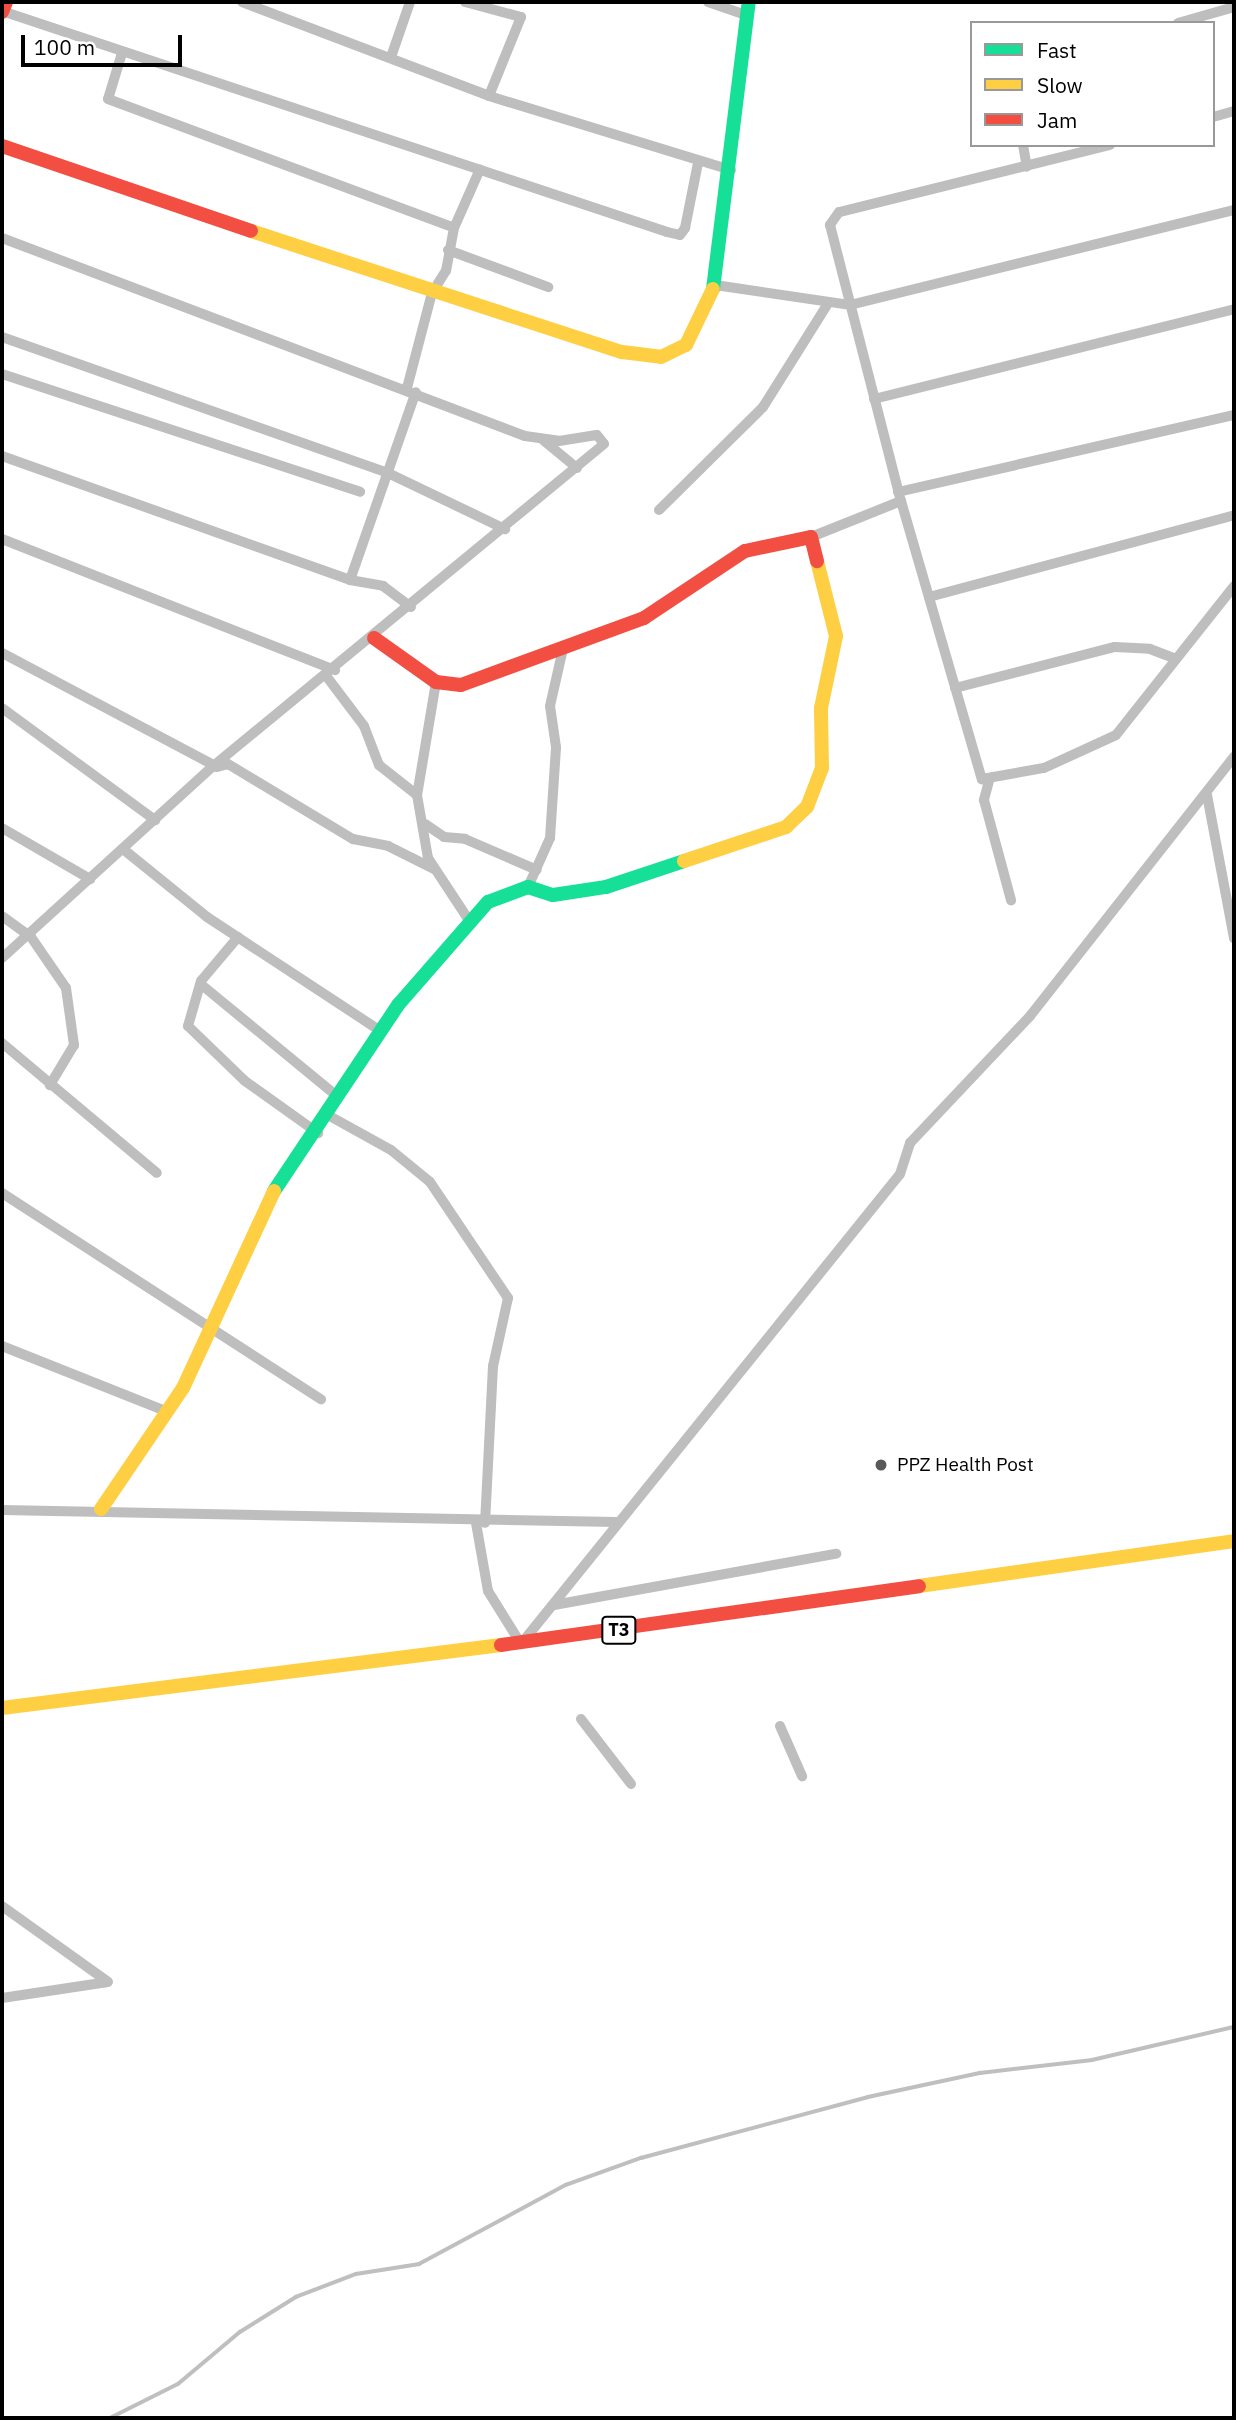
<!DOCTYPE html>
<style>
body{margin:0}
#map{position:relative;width:1236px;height:2420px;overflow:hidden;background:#fff;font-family:"IBM Plex Sans",sans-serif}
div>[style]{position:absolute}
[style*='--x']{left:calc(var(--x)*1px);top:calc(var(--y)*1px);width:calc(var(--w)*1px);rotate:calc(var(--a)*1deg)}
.stream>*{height:3.5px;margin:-1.75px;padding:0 1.75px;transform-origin:1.75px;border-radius:1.75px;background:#bfbfbf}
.street>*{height:10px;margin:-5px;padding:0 5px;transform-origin:5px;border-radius:5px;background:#bebebe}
.fast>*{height:14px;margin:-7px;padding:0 7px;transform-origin:7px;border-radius:7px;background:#16e098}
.slow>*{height:14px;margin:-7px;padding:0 7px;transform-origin:7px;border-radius:7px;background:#ffcf43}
.jam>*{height:14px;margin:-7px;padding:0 7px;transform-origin:7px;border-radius:7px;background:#f24e42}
.dots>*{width:19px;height:19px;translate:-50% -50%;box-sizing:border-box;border:4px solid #fff;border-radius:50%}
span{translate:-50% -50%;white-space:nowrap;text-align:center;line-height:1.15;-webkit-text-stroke:6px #fff;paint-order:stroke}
.shield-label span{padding:2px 5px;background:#fff;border:2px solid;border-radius:5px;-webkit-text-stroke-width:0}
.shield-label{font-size:18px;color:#000;font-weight:700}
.poi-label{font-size:19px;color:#000}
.left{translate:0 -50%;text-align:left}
.frame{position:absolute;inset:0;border:4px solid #000;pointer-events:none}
.legend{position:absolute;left:970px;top:21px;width:245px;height:126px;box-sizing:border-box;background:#fff;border:2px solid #999;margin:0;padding:9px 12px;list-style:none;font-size:21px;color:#000}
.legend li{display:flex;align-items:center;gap:14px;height:35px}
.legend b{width:35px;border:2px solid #999}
.scale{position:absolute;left:21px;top:35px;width:161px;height:32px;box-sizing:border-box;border:4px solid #000;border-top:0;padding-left:9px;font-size:21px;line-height:24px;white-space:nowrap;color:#000;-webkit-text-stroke:5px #fff;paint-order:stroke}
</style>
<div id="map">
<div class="stream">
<i style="--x:110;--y:2418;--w:76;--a:-26.6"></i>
<i style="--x:178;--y:2384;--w:81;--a:-40"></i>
<i style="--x:240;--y:2332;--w:66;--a:-32"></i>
<i style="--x:296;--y:2297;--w:64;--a:-21"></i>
<i style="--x:356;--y:2274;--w:64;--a:-9"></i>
<i style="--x:419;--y:2264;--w:167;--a:-28.3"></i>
<i style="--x:566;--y:2185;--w:80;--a:-19.8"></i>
<i style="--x:641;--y:2158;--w:235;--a:-15"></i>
<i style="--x:868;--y:2097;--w:115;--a:-12.1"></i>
<i style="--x:980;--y:2073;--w:113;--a:-6.6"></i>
<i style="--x:1092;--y:2060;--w:146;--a:-13.1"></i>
</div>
<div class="street">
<i style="--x:242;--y:2;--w:264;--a:20.8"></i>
<i style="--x:489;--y:96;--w:253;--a:17"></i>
<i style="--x:465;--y:2;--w:58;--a:15"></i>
<i style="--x:521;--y:17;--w:85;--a:112.1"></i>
<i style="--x:708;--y:2;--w:40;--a:18.9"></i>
<i style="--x:2;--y:11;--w:701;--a:18.38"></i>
<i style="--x:667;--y:232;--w:13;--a:13"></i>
<i style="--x:680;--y:235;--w:9;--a:-54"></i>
<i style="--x:685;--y:228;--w:66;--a:-78.7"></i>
<i style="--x:1178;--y:23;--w:58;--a:-15.9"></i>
<i style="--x:122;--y:53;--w:48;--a:106.9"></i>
<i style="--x:108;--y:99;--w:369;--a:20.4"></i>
<i style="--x:391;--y:57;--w:58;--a:-70.9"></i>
<i style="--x:1213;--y:117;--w:22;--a:-16"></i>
<i style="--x:1023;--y:145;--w:22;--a:80"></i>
<i style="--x:1110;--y:145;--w:279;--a:166.1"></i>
<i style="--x:839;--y:212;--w:16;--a:125"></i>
<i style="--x:830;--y:225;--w:285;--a:75.6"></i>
<i style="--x:901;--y:501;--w:290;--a:73.8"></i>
<i style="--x:982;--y:779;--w:63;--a:-10.1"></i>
<i style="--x:1044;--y:768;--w:79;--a:-24.6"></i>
<i style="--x:1116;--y:735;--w:190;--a:-51.6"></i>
<i style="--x:2;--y:238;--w:559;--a:20.74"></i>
<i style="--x:525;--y:436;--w:34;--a:8"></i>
<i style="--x:559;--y:441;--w:38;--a:-9"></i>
<i style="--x:597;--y:435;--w:11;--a:52"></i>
<i style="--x:604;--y:444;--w:508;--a:140.51"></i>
<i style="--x:212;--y:767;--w:284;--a:137.7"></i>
<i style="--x:448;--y:250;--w:107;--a:20.3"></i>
<i style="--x:715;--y:285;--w:136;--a:8.4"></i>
<i style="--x:850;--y:305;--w:396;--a:-13.9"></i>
<i style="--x:2;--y:337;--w:409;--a:19.4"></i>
<i style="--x:388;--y:473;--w:130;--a:25.6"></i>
<i style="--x:2;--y:374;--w:377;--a:18.2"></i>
<i style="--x:407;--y:388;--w:98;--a:-75.3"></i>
<i style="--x:432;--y:293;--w:26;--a:-58"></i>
<i style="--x:446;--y:271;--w:44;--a:-79.5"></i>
<i style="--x:454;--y:228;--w:64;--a:-66.2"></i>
<i style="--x:874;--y:399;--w:371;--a:-14"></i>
<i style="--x:543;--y:440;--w:44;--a:39.5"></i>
<i style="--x:2;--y:456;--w:369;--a:19.6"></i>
<i style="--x:350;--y:580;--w:34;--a:10"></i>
<i style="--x:383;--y:586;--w:35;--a:37"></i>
<i style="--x:898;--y:492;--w:345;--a:-12.9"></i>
<i style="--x:659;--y:510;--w:146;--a:-44.7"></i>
<i style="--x:763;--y:407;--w:120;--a:-57.9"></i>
<i style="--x:811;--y:537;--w:97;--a:-21.8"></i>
<i style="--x:2;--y:539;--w:358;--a:21.5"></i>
<i style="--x:350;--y:580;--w:199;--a:-70.7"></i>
<i style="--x:929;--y:597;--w:316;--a:-15"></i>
<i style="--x:2;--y:653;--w:243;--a:27.9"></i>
<i style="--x:217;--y:767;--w:11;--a:-15"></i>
<i style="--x:228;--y:764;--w:146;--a:31"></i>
<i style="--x:353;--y:839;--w:36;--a:11"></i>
<i style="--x:388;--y:846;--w:51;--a:26.6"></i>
<i style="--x:327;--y:677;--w:61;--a:52.9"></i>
<i style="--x:364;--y:726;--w:42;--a:69"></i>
<i style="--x:379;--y:765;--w:48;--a:38.3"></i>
<i style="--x:436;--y:682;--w:115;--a:99.5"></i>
<i style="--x:417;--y:795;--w:64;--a:80.1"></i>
<i style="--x:428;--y:858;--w:73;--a:56.7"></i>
<i style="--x:955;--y:688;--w:165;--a:-14.4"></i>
<i style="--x:1115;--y:647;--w:35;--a:3"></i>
<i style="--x:1150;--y:649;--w:28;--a:21"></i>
<i style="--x:2;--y:708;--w:190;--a:36.2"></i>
<i style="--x:989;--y:781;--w:20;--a:105"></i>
<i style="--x:984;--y:800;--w:104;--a:74.9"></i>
<i style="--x:1207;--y:795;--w:146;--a:79.3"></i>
<i style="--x:425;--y:824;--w:23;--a:34"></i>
<i style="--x:444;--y:837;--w:21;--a:5"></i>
<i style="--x:465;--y:839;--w:78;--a:23.3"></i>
<i style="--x:2;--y:828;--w:102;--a:30.1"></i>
<i style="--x:123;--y:849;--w:108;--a:39"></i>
<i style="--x:207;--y:917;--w:209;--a:33.3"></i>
<i style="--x:528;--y:887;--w:54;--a:-65.8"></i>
<i style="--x:550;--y:838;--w:91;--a:-86.2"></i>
<i style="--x:556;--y:747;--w:41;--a:-98.3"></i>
<i style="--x:550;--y:706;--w:58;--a:-77.2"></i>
<i style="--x:2;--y:916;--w:36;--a:36"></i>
<i style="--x:31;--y:937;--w:62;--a:55.5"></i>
<i style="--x:66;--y:988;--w:58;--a:82"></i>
<i style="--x:74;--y:1045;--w:47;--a:121"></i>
<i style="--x:238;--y:937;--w:57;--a:130.1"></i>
<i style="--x:201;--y:981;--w:47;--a:106.1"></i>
<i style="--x:188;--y:1026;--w:79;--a:44"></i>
<i style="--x:245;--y:1081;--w:90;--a:35.5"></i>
<i style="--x:203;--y:986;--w:173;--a:39.4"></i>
<i style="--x:2;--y:1043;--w:202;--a:40"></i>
<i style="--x:326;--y:1114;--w:74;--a:29"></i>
<i style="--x:391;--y:1150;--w:50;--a:39.4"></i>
<i style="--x:430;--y:1182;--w:140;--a:56.1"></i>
<i style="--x:508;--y:1298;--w:70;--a:102.4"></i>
<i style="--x:493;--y:1366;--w:157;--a:92.9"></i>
<i style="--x:2;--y:1193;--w:380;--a:32.9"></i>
<i style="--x:2;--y:1346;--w:175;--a:21.7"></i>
<i style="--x:2;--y:1510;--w:614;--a:1.12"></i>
<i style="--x:476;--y:1523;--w:69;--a:80"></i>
<i style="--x:488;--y:1591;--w:62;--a:58.1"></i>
<i style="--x:521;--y:1644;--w:604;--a:-51.12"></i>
<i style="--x:900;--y:1174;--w:33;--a:-72"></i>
<i style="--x:910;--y:1143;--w:175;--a:-46.6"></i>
<i style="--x:1030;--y:1016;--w:330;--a:-51.8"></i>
<i style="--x:554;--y:1605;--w:287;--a:-10.3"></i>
<i style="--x:581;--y:1719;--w:82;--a:52.4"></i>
<i style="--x:780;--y:1726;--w:55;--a:66.3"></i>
<i style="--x:2;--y:1906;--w:130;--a:35.6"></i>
<i style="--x:2;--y:1998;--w:107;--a:-8.6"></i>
</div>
<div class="fast">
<i style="--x:713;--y:289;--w:289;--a:-82.9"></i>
<i style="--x:274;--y:1191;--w:224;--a:-56.3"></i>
<i style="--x:398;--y:1005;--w:137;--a:-48.9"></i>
<i style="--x:488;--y:902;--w:43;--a:-20.6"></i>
<i style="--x:528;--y:887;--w:26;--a:18"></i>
<i style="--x:553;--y:895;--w:54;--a:-8.6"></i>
<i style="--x:606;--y:887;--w:82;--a:-18.4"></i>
</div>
<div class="slow">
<i style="--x:251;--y:231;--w:390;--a:18.1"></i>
<i style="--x:622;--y:352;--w:39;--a:7"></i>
<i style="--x:661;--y:357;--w:28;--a:-26"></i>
<i style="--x:686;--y:345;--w:62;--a:-64.3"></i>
<i style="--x:684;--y:861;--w:108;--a:-18.4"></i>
<i style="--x:786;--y:827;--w:29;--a:-44"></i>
<i style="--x:807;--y:807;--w:42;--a:-69"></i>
<i style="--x:822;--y:768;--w:60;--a:-91"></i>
<i style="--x:821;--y:708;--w:74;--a:-78.2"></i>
<i style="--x:836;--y:636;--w:77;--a:-104.2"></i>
<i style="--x:101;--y:1509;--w:146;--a:-55.9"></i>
<i style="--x:183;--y:1388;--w:217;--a:-65.2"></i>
<i style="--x:919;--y:1586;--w:318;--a:-8.1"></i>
<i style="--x:2;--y:1708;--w:503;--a:-7.2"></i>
</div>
<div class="jam">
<i style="--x:2;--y:12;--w:11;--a:-68"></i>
<i style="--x:2;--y:146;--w:263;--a:18.8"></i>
<i style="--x:374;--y:638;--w:76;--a:35.4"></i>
<i style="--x:436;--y:682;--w:25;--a:7"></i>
<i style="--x:461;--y:685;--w:195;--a:-20.1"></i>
<i style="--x:644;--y:618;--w:121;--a:-33.6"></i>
<i style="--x:745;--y:551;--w:67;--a:-12"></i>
<i style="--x:811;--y:537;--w:25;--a:76"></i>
<i style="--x:501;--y:1645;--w:422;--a:-8"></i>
</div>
<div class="dots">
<i style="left:881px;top:1465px;background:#595959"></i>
</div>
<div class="shield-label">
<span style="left:619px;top:1630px">T3</span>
</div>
<div class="poi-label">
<span class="left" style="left:897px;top:1465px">PPZ Health Post</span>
</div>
<div class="frame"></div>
<ul class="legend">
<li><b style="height:9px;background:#16e098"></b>Fast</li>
<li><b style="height:9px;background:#ffcf43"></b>Slow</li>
<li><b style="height:9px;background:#f24e42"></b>Jam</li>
</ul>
<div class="scale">100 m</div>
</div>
